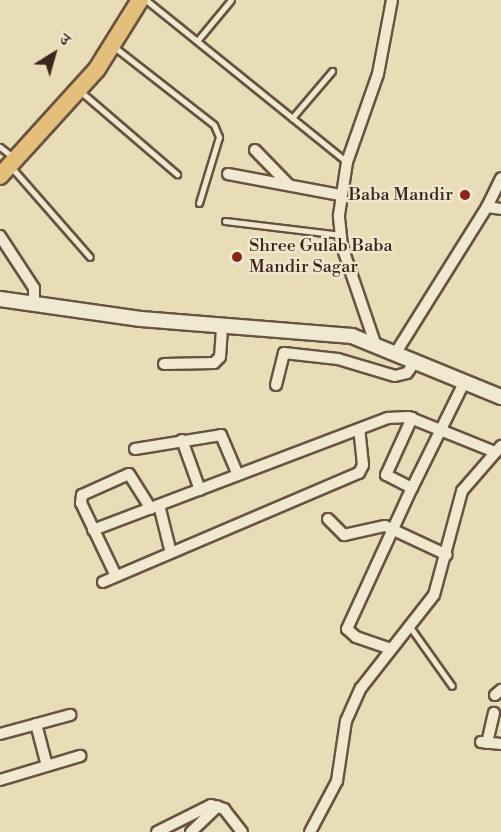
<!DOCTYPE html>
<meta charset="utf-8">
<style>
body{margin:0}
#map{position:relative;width:501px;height:832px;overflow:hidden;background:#e8ddb6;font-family:"Libre Bodoni","Noto Serif Devanagari",serif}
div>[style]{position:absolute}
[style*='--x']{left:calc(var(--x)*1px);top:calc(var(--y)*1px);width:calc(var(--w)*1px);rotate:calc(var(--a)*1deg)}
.roads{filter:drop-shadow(2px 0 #685342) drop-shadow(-2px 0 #685342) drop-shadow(0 2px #685342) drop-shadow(0 -2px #685342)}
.service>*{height:5px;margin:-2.5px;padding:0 2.5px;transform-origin:2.5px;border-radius:2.5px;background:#f0e9d0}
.minor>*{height:10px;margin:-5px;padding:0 5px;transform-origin:5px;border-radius:5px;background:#f0e9d0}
.tertiary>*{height:14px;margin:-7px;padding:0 7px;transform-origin:7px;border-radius:7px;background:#f0e9d0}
.primary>*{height:16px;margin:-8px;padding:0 8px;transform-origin:8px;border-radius:8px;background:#e4be7b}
.dots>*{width:16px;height:16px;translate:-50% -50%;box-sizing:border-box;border:3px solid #f0e9d0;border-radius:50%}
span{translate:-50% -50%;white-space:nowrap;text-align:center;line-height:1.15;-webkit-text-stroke:4.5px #f0e9d0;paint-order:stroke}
.poi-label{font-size:18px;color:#3e251b}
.right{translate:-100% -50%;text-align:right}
.left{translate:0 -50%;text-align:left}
.north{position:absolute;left:24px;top:24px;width:60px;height:60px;-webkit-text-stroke:4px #f0e9d0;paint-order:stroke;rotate:37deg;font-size:16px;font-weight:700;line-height:24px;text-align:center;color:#3e251b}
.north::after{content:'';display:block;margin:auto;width:21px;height:27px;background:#3e251b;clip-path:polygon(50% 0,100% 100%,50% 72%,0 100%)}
</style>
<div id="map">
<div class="roads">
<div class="service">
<i style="--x:146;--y:0;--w:258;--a:38.9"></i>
<i style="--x:197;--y:41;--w:53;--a:-50.3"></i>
<i style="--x:113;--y:46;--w:128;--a:38"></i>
<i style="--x:214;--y:125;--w:13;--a:67"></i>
<i style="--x:219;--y:137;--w:69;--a:106.9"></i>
<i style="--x:80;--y:91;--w:128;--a:40.6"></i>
<i style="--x:292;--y:118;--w:62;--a:-49.6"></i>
<i style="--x:0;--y:147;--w:16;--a:38"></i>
<i style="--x:12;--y:168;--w:118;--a:48.8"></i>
<i style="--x:225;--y:221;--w:117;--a:6.9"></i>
<i style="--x:410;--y:627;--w:72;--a:54.6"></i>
</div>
<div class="minor">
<i style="--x:255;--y:150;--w:49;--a:45.8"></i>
<i style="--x:228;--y:174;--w:114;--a:10.6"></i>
<i style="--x:487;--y:207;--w:14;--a:8"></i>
<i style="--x:0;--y:236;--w:62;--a:56.8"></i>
<i style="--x:34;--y:288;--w:16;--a:90"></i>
<i style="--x:376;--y:346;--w:106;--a:-108.8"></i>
<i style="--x:342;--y:246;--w:31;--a:-96"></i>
<i style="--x:339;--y:215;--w:54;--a:-81.4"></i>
<i style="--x:347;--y:162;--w:93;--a:-70.6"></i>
<i style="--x:378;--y:74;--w:75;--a:-79.3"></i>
<i style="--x:395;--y:354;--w:173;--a:-58"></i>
<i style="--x:487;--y:207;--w:32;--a:-64"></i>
<i style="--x:164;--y:364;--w:50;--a:-1.1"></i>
<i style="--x:214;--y:363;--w:8;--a:-45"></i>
<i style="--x:220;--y:357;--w:32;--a:-86"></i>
<i style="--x:276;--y:385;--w:33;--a:-76"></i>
<i style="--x:284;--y:353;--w:54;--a:6.3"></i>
<i style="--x:338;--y:359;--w:59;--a:16.6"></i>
<i style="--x:395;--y:376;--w:12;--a:-14"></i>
<i style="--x:407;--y:373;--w:14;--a:-54"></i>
<i style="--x:182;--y:440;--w:53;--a:70.2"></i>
<i style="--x:135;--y:449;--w:87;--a:-9.2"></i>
<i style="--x:221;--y:435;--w:43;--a:67"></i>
<i style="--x:412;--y:488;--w:117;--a:-63.7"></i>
<i style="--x:159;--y:505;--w:49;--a:76"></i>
<i style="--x:328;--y:519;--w:23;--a:45"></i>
<i style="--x:344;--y:535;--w:42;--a:-12.4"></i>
<i style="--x:385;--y:526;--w:68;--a:25.1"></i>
<i style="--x:93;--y:530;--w:316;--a:-20.8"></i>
<i style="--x:388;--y:418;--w:20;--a:-3"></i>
<i style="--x:408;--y:417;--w:94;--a:21.9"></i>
<i style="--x:116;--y:576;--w:81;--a:-115.6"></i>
<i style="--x:81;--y:503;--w:8;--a:-83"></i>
<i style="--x:82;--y:495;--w:51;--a:-24.1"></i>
<i style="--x:129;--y:474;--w:41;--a:57.8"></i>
<i style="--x:103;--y:582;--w:278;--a:-23.1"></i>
<i style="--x:359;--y:473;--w:9;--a:-63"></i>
<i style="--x:363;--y:465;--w:36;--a:-96"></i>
<i style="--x:391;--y:649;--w:37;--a:-161"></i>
<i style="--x:356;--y:637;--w:12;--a:-138"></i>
<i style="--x:347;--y:629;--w:155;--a:-65.3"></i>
<i style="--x:412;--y:488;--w:29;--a:-153"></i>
<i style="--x:386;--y:475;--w:63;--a:-65.5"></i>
<i style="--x:495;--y:695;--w:8;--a:-40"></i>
<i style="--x:36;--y:724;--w:43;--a:75.3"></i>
<i style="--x:0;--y:734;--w:73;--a:-15.2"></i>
<i style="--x:481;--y:742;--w:20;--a:6"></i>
<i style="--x:487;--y:743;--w:31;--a:-77"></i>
<i style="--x:0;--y:780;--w:84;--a:-16.7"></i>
<i style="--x:157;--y:832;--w:60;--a:-26.6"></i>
<i style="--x:211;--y:805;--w:14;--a:17"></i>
<i style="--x:224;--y:809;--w:29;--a:52"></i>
<i style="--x:191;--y:832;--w:37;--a:-44"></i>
<i style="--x:310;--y:832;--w:58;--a:-62.1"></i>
<i style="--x:337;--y:781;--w:61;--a:-81.5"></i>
<i style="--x:346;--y:721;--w:36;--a:-66"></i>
<i style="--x:361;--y:688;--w:118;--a:-51.9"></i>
<i style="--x:434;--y:595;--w:108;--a:-74.9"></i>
<i style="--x:462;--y:491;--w:60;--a:-49.1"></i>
</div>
<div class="tertiary">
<i style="--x:0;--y:299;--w:142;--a:8.1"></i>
<i style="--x:141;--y:319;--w:212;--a:4.6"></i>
<i style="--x:352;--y:336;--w:161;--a:22.3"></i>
</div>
<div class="primary">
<i style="--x:0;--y:176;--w:144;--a:-47.8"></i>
<i style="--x:97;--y:69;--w:81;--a:-58.1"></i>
</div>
</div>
<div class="dots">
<i style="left:465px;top:195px;background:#8f2418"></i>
<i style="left:237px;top:257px;background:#8f2418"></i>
</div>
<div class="poi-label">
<span class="right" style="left:453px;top:195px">Baba Mandir</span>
<span class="left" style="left:249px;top:257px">Shree Gulab Baba<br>Mandir Sagar</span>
</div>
<div class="north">उ</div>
</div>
